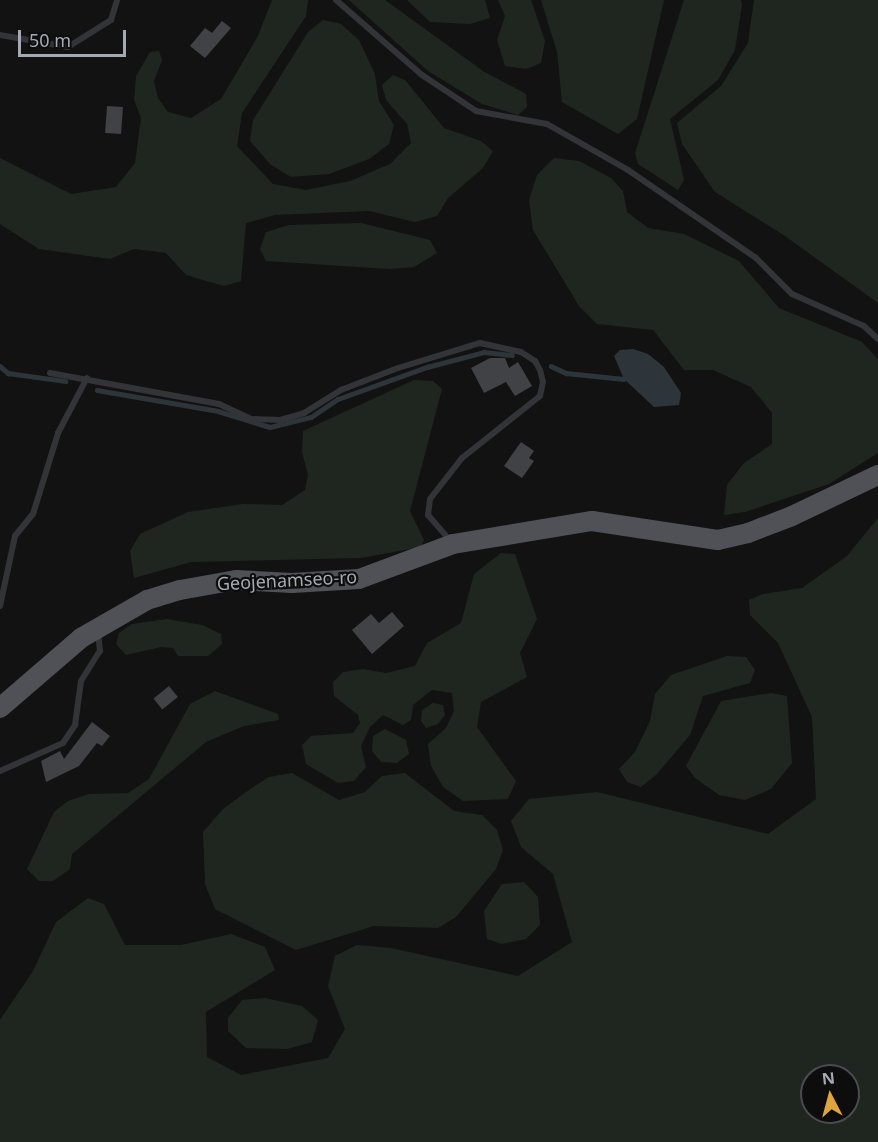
<!DOCTYPE html>
<style>
body{margin:0}
#map{position:relative;width:878px;height:1142px;overflow:hidden;background:#121213;font-family:"Noto Sans",sans-serif}
div>[style]{position:absolute}
[style*='--x']{left:calc(var(--x)*1px);top:calc(var(--y)*1px);width:calc(var(--w)*1px);rotate:calc(var(--a)*1deg)}
.green>*{inset:0;background:#1f261f}
.water>*{inset:0;background:#2d353b}
.stream>*{height:4.5px;margin:-2.25px;padding:0 2.25px;transform-origin:2.25px;border-radius:2.25px;background:#2d353b}
.building>*{inset:0;background:#414246;transform-origin:0 0}
.lane>*{height:6px;margin:-3px;padding:0 3px;transform-origin:3px;border-radius:3px;background:#333438}
.primary>*{height:20px;margin:-10px;padding:0 10px;transform-origin:10px;border-radius:10px;background:#505157}
span{translate:-50% -50%;white-space:nowrap;text-align:center;line-height:1.15;-webkit-text-stroke:4.5px #0d0d0e;paint-order:stroke}
.street-label{font-size:18px;color:#a5a9b3}
.north{position:absolute;left:800px;top:1064px;width:60px;height:60px;box-sizing:border-box;background:#0d0d0e;border:2px solid #4a4b50;border-radius:50%;rotate:354deg;font-size:16px;font-weight:700;line-height:24px;text-align:center;color:#a5a9b3}
.north::after{content:'';display:block;margin:auto;width:21px;height:27px;background:#e0a53d;clip-path:polygon(50% 0,100% 100%,50% 72%,0 100%)}
.scale{position:absolute;left:18px;top:30px;width:108px;height:27px;box-sizing:border-box;border:3px solid #a5a9b3;border-top:0;padding-left:8px;font-size:18px;line-height:21px;white-space:nowrap;color:#a5a9b3;-webkit-text-stroke:4px #0d0d0e;paint-order:stroke}
</style>
<div id="map">
<div class="green">
<i style="clip-path:polygon(272px 0,308px 0,306px 16px,242px 113px,237px 146px,273px 184px,306px 190px,350px 181px,390px 164px,411px 143px,407px 124px,386px 100px,382px 85px,393px 75px,405px 80px,444px 128px,481px 141px,493px 151px,483px 168px,448px 198px,437px 216px,415px 222px,369px 211px,275px 215px,246px 223px,241px 281px,224px 286px,186px 275px,166px 253px,134px 249px,110px 259px,39px 249px,0 224px,0 158px,71px 194px,116px 187px,135px 163px,141px 118px,134px 100px,136px 76px,150px 52px,159px 51px,162px 60px,154px 81px,158px 98px,168px 112px,191px 118px,221px 99px,258px 36px)"></i>
<i style="clip-path:polygon(349px 0,385px 0,483px 71px,526px 94px,527px 107px,518px 115px,482px 104px,428px 71px)"></i>
<i style="clip-path:polygon(407px 0,485px 0,490px 18px,470px 24px,430px 22px)"></i>
<i style="clip-path:polygon(498px 0,531px 0,545px 41px,541px 63px,526px 69px,505px 66px,497px 40px,505px 16px)"></i>
<i style="clip-path:polygon(541px 0,664px 0,637px 119px,618px 134px,562px 102px,557px 52px)"></i>
<i style="clip-path:polygon(684px 0,741px 0,742px 5px,735px 50px,718px 80px,670px 119px,684px 180px,678px 190px,638px 164px,635px 153px)"></i>
<i style="clip-path:polygon(754px 0,878px 0,878px 303px,785px 236px,715px 192px,682px 144px,677px 123px,721px 86px,748px 43px)"></i>
<i style="clip-path:polygon(323px 20px,341px 24px,359px 40px,375px 74px,379px 101px,394px 125px,389px 144px,369px 159px,329px 174px,291px 177px,270px 164px,250px 141px,253px 120px,308px 32px)"></i>
<i style="clip-path:polygon(554px 158px,579px 161px,611px 178px,623px 191px,627px 212px,648px 228px,684px 234px,739px 261px,779px 308px,862px 342px,878px 359px,878px 453px,829px 484px,745px 512px,724px 515px,727px 485px,744px 463px,772px 444px,772px 413px,751px 387px,713px 370px,684px 370px,653px 330px,597px 324px,579px 306px,533px 230px,529px 200px,537px 175px)"></i>
<i style="clip-path:polygon(361px 223px,430px 240px,437px 253px,414px 267px,390px 269px,266px 261px,260px 249px,266px 232px,289px 225px)"></i>
<i style="clip-path:polygon(414px 380px,433px 381px,442px 389px,410px 511px,424px 540px,421px 547px,361px 558px,191px 562px,134px 578px,130px 551px,140px 534px,188px 512px,243px 504px,282px 505px,305px 490px,308px 475px,302px 452px,303px 431px)"></i>
<i style="clip-path:polygon(evenodd,878px 518px,878px 1142px,0 1142px,0 1020px,33px 971px,56px 922px,88px 898px,104px 904px,125px 945px,181px 945px,231px 934px,265px 947px,275px 970px,206px 1012px,207px 1057px,241px 1075px,328px 1058px,345px 1029px,328px 986px,335px 956px,357px 945px,391px 948px,518px 976px,572px 942px,553px 874px,521px 847px,511px 821px,529px 799px,597px 792px,768px 834px,816px 799px,812px 717px,778px 643px,750px 615px,749px 600px,763px 594px,802px 588px,847px 556px,878px 518px,812px 1076px,848px 1076px,848px 1112px,812px 1112px,812px 1076px)"></i>
<i style="clip-path:polygon(501px 553px,515px 554px,537px 619px,520px 653px,527px 677px,481px 702px,477px 727px,516px 781px,508px 799px,463px 801px,443px 787px,431px 766px,428px 744px,446px 728px,454px 711px,452px 693px,432px 690px,413px 705px,411px 720px,403px 725px,383px 715px,370px 727px,361px 746px,366px 767px,354px 781px,338px 783px,306px 764px,302px 745px,311px 736px,353px 733px,360px 723px,358px 715px,334px 696px,333px 682px,343px 672px,363px 669px,386px 673px,415px 666px,427px 643px,461px 623px,474px 574px)"></i>
<i style="clip-path:polygon(167px 619px,202px 625px,221px 634px,222px 644px,208px 656px,178px 656px,173px 648px,161px 647px,126px 655px,116px 644px,119px 633px,132px 624px)"></i>
<i style="clip-path:polygon(727px 656px,746px 657px,755px 670px,750px 683px,703px 696px,690px 735px,657px 774px,641px 787px,627px 782px,619px 769px,635px 752px,650px 721px,655px 694px,671px 675px)"></i>
<i style="clip-path:polygon(215px 691px,278px 714px,279px 720px,244px 726px,206px 742px,72px 854px,70px 869px,53px 881px,39px 881px,27px 869px,54px 812px,68px 801px,89px 794px,128px 793px,149px 779px,190px 704px)"></i>
<i style="clip-path:polygon(771px 693px,787px 696px,792px 763px,771px 789px,745px 800px,719px 795px,695px 778px,686px 766px,721px 701px)"></i>
<i style="clip-path:polygon(433px 703px,443px 705px,445px 715px,438px 724px,426px 728px,421px 721px,422px 710px)"></i>
<i style="clip-path:polygon(385px 729px,406px 740px,409px 754px,397px 763px,381px 762px,372px 751px,373px 736px)"></i>
<i style="clip-path:polygon(292px 773px,339px 800px,365px 792px,382px 776px,405px 773px,454px 811px,482px 815px,497px 830px,503px 850px,496px 869px,456px 917px,438px 928px,374px 926px,296px 950px,215px 909px,205px 884px,203px 832px,223px 809px,253px 787px,269px 777px)"></i>
<i style="clip-path:polygon(524px 882px,538px 897px,540px 925px,526px 939px,502px 944px,487px 939px,484px 911px,502px 884px)"></i>
<i style="clip-path:polygon(265px 998px,302px 1006px,318px 1020px,312px 1042px,287px 1049px,246px 1048px,228px 1031px,228px 1018px,242px 1000px)"></i>
</div>
<div class="water">
<i style="clip-path:polygon(633px 349px,648px 354px,664px 367px,681px 393px,679px 405px,654px 407px,624px 379px,614px 356px,620px 350px)"></i>
</div>
<div class="stream">
<i style="--x:0;--y:366;--w:11;--a:41"></i>
<i style="--x:8;--y:373;--w:58;--a:8"></i>
<i style="--x:551;--y:366;--w:17;--a:25"></i>
<i style="--x:566;--y:373;--w:58;--a:5.9"></i>
<i style="--x:97;--y:390;--w:123;--a:9.8"></i>
<i style="--x:218;--y:411;--w:54;--a:17.1"></i>
<i style="--x:270;--y:427;--w:42;--a:-13.7"></i>
<i style="--x:311;--y:417;--w:32;--a:-34"></i>
<i style="--x:338;--y:399;--w:95;--a:-19.8"></i>
<i style="--x:427;--y:367;--w:59;--a:-14.7"></i>
<i style="--x:484;--y:352;--w:28;--a:6"></i>
</div>
<div class="building">
<i style="clip-path:polygon(222px 21px,231px 28px,205px 58px,190px 46px,205px 28px,212px 33px)"></i>
<i style="left:107px;top:106px;width:16px;height:27px;rotate:4deg"></i>
<i style="clip-path:polygon(490px 358px,505px 358px,509px 368px,518px 362px,532px 386px,515px 396px,506px 382px,484px 393px,471px 368px)"></i>
<i style="clip-path:polygon(521px 442px,534px 451px,529px 458px,534px 461px,522px 478px,504px 466px)"></i>
<i style="clip-path:polygon(392px 612px,404px 626px,372px 654px,352px 630px,371px 614px,379px 623px)"></i>
<i style="left:169px;top:686px;width:14px;height:20px;rotate:51deg"></i>
<i style="clip-path:polygon(92px 722px,110px 736px,102px 746px,97px 743px,79px 766px,46px 782px,41px 761px,60px 751px,64px 759px)"></i>
</div>
<div class="lane">
<i style="--x:336;--y:0;--w:114;--a:41.1"></i>
<i style="--x:422;--y:75;--w:65;--a:33.7"></i>
<i style="--x:476;--y:111;--w:72;--a:10.4"></i>
<i style="--x:547;--y:124;--w:93;--a:29.6"></i>
<i style="--x:628;--y:170;--w:155;--a:34.5"></i>
<i style="--x:756;--y:258;--w:51;--a:45"></i>
<i style="--x:792;--y:294;--w:79;--a:24"></i>
<i style="--x:864;--y:326;--w:19;--a:43"></i>
<i style="--x:0;--y:35;--w:69;--a:10"></i>
<i style="--x:68;--y:47;--w:51;--a:-32.1"></i>
<i style="--x:111;--y:20;--w:21;--a:-73"></i>
<i style="--x:50;--y:373;--w:172;--a:10.4"></i>
<i style="--x:219;--y:404;--w:35;--a:25"></i>
<i style="--x:251;--y:419;--w:29;--a:2"></i>
<i style="--x:280;--y:420;--w:25;--a:-16"></i>
<i style="--x:304;--y:413;--w:44;--a:-31.9"></i>
<i style="--x:341;--y:390;--w:61;--a:-21.1"></i>
<i style="--x:398;--y:368;--w:86;--a:-17"></i>
<i style="--x:480;--y:343;--w:42;--a:12.4"></i>
<i style="--x:521;--y:352;--w:17;--a:33"></i>
<i style="--x:535;--y:361;--w:10;--a:61"></i>
<i style="--x:540;--y:370;--w:12;--a:76"></i>
<i style="--x:543;--y:382;--w:14;--a:102"></i>
<i style="--x:540;--y:396;--w:100;--a:141.5"></i>
<i style="--x:462;--y:458;--w:52;--a:128"></i>
<i style="--x:430;--y:499;--w:16;--a:97"></i>
<i style="--x:428;--y:515;--w:33;--a:49"></i>
<i style="--x:0;--y:606;--w:72;--a:-77.9"></i>
<i style="--x:15;--y:536;--w:28;--a:-51"></i>
<i style="--x:33;--y:514;--w:85;--a:-72.8"></i>
<i style="--x:58;--y:433;--w:62;--a:-62.2"></i>
<i style="--x:0;--y:771;--w:69;--a:-24"></i>
<i style="--x:63;--y:743;--w:22;--a:-56"></i>
<i style="--x:75;--y:725;--w:44;--a:-82.2"></i>
<i style="--x:81;--y:681;--w:36;--a:-58"></i>
<i style="--x:100;--y:651;--w:20;--a:-96"></i>
</div>
<div class="primary">
<i style="--x:0;--y:708;--w:107;--a:-40.8"></i>
<i style="--x:81;--y:638;--w:76;--a:-29.9"></i>
<i style="--x:147;--y:600;--w:34;--a:-17"></i>
<i style="--x:180;--y:590;--w:57;--a:-10.1"></i>
<i style="--x:236;--y:580;--w:56;--a:3.1"></i>
<i style="--x:292;--y:583;--w:67;--a:-3.4"></i>
<i style="--x:359;--y:579;--w:100;--a:-20.4"></i>
<i style="--x:453;--y:544;--w:141;--a:-9.4"></i>
<i style="--x:592;--y:521;--w:127;--a:8.6"></i>
<i style="--x:718;--y:540;--w:31;--a:-13"></i>
<i style="--x:748;--y:533;--w:47;--a:-21.1"></i>
<i style="--x:792;--y:516;--w:95;--a:-25.5"></i>
</div>
<div class="street-label">
<span style="left:287px;top:580px;rotate:-3deg">Geojenamseo-ro</span>
</div>
<div class="north">N</div>
<div class="scale">50 m</div>
</div>
